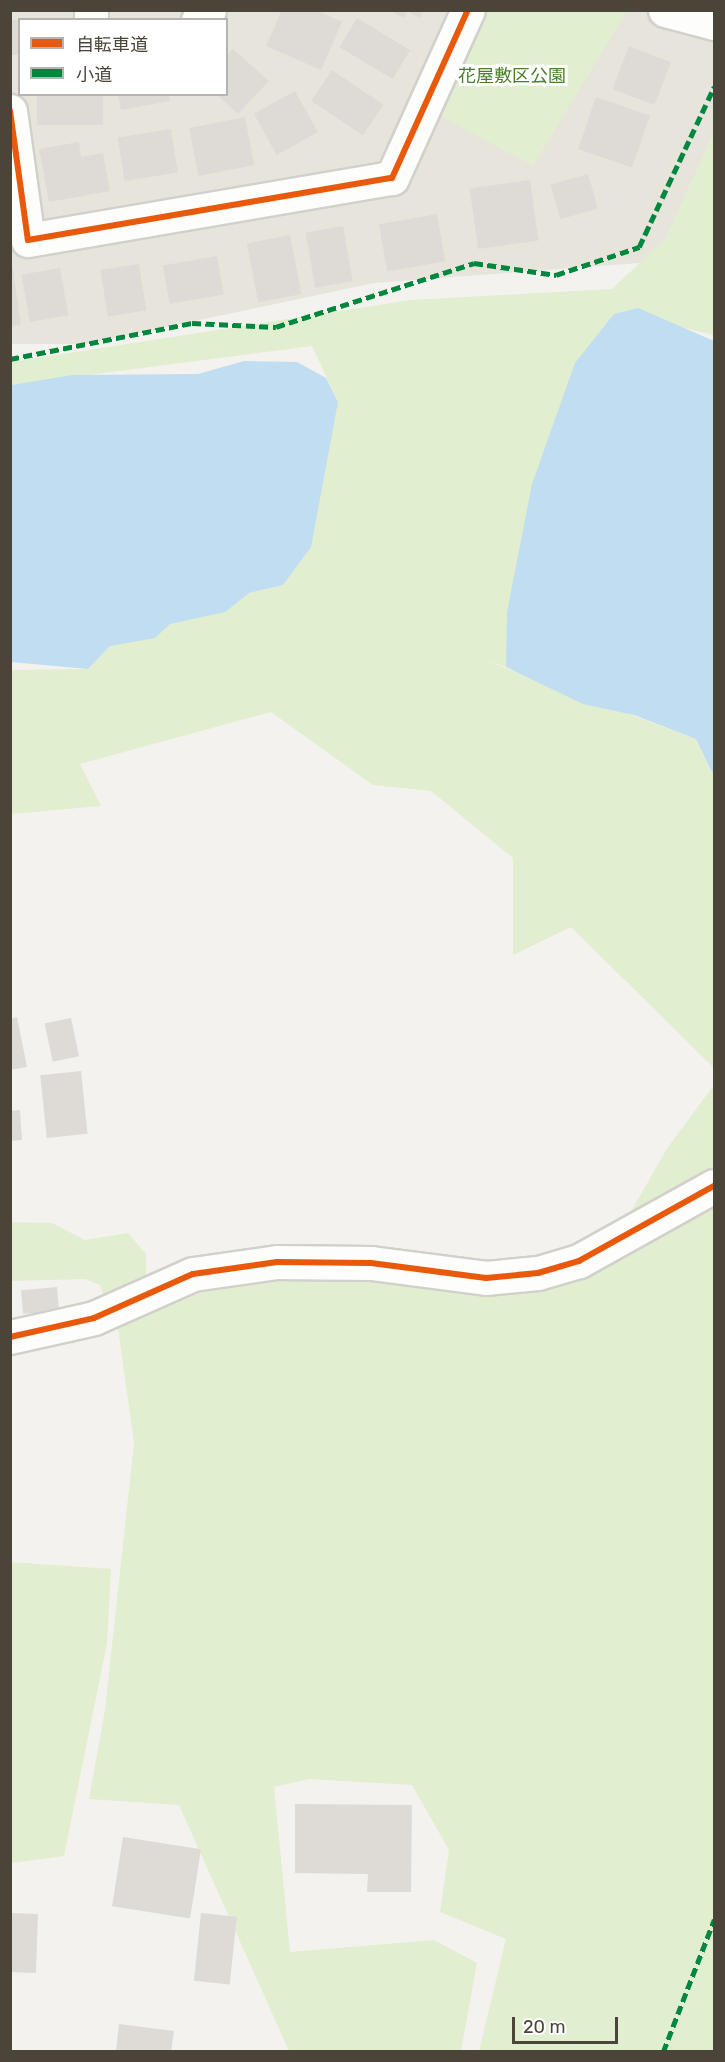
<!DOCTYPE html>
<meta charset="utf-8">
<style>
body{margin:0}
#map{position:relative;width:725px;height:2062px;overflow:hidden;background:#f4f2ee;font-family:Rubik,"Noto Sans JP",sans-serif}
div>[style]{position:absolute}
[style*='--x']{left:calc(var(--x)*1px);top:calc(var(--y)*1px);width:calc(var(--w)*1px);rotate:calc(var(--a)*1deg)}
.residential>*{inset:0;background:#e7e4dc}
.green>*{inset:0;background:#e1eecf}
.water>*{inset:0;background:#c0ddf1}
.building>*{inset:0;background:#dedbd6;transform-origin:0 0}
.roads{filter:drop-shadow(2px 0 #d2d0cb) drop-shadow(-2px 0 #d2d0cb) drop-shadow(0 2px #d2d0cb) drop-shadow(0 -2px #d2d0cb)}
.minor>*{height:33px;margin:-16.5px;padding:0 16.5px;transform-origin:16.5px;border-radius:16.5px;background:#fdfdfc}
.quiet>*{height:4.5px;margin-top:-2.25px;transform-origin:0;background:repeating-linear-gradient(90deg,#00873e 0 9px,transparent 0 13.5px)}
.cycleway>*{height:6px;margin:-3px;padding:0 3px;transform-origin:3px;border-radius:3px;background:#e8590c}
span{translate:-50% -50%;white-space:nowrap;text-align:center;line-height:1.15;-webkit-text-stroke:6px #fff;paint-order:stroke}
.park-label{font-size:18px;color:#4a7f2a}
.frame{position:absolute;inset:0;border:12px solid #4b4439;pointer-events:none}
.legend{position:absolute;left:18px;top:18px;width:210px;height:78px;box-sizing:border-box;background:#fff;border:2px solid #b7b4b0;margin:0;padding:8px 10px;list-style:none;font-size:18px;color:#4b4439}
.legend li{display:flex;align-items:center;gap:12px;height:30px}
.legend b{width:30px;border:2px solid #b7b4b0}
.scale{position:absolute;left:512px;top:2017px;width:106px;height:27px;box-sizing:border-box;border:3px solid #4b4439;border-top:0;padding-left:8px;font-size:18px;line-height:21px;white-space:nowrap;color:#4b4439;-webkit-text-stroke:4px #fff;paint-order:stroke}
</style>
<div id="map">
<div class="residential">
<i style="clip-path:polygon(evenodd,10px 11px,714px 11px,714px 283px,639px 263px,374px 283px,86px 344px,11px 344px,10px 11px,20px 20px,226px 20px,226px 94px,20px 94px,20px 20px)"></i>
</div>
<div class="green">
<i style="clip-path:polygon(474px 11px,627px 11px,533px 166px,424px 107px)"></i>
<i style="clip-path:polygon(714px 132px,714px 335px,684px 328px,523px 529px,506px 667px,484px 660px,696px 739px,714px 776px,714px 1068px,571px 927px,513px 955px,513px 858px,431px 791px,373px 785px,271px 712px,80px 764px,101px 806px,11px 814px,11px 670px,88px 669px,110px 646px,249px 593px,283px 585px,325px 464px,338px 402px,312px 346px,11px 385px,11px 362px,411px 300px,612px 289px,665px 239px)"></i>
<i style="clip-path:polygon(714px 1085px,714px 2051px,479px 2051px,506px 1939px,440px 1912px,449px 1850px,412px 1785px,309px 1779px,274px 1787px,290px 1952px,434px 1940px,477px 1963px,461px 2051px,289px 2051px,179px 1805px,89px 1799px,105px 1710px,134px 1443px,118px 1328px,226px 1282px,362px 1278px,495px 1293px,625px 1222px,668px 1147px)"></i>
<i style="clip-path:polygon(10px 1222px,52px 1223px,85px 1240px,128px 1233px,146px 1254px,146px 1283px,125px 1294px,103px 1294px,100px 1285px,85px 1279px,11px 1281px)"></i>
<i style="clip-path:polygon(10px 1562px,111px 1569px,107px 1643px,64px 1856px,11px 1863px)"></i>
</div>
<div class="water">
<i style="clip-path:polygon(638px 308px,714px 341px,714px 776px,696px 739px,634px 715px,583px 704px,506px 667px,507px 612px,532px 484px,575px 363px,614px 314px)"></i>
<i style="clip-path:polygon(244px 361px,297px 362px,326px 378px,338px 402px,311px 547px,283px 585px,249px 593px,225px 612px,170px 624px,155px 638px,110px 646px,88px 669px,11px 662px,11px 385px,73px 375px,198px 374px)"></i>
</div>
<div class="building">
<i style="clip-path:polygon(282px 10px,316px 10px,342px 22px,321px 70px,266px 46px)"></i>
<i style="clip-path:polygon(388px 10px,423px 10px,420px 18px,407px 11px,404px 18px)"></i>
<i style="left:357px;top:18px;width:62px;height:34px;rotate:31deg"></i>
<i style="left:10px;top:20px;width:10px;height:35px"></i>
<i style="left:629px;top:46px;width:45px;height:46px;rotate:21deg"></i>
<i style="clip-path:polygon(233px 49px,269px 81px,238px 114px,216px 94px,226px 94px,226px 56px)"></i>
<i style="left:332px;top:70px;width:62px;height:37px;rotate:34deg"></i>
<i style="left:295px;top:91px;width:47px;height:47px;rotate:61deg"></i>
<i style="left:37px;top:94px;width:66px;height:31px"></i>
<i style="clip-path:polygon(118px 94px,169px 94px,170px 101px,121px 110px)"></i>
<i style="left:596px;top:97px;width:57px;height:55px;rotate:19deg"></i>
<i style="left:245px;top:117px;width:49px;height:57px;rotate:79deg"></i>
<i style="left:171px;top:129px;width:44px;height:54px;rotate:81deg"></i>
<i style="clip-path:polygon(79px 142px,81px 157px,103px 153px,110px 191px,49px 202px,39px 149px)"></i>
<i style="left:588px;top:174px;width:36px;height:39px;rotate:74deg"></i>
<i style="left:530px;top:180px;width:61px;height:61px;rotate:82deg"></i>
<i style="left:437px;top:214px;width:48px;height:59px;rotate:80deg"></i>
<i style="left:343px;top:226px;width:56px;height:38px;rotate:80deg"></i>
<i style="left:290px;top:235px;width:60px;height:44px;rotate:79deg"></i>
<i style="clip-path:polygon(10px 249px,21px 325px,10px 326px)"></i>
<i style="left:217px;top:256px;width:39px;height:55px;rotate:80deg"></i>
<i style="left:139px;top:264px;width:47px;height:39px;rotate:81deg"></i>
<i style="left:60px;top:268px;width:48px;height:39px;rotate:80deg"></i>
<i style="clip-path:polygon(17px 1017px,27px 1067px,10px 1070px,10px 1019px)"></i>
<i style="left:71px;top:1018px;width:39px;height:27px;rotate:78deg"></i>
<i style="left:81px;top:1071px;width:63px;height:41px;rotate:84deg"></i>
<i style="clip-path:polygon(20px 1110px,22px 1140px,10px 1141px,10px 1111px)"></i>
<i style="left:57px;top:1287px;width:24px;height:36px;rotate:85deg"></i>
<i style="clip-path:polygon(295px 1804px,412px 1805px,411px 1892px,367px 1892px,368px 1874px,295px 1873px)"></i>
<i style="left:123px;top:1837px;width:79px;height:70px;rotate:9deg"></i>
<i style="left:10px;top:1913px;width:28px;height:59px;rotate:2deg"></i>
<i style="left:201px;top:1913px;width:36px;height:68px;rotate:6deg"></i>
<i style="clip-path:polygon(119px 2024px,174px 2031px,171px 2052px,116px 2052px)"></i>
</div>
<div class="roads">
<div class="minor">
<i style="--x:91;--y:10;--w:10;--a:90"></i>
<i style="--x:665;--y:10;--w:51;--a:14.9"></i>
<i style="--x:198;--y:20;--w:15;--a:-42"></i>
<i style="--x:10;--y:111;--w:130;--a:82.1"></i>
<i style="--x:28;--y:240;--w:369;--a:-9.7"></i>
<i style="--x:392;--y:178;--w:184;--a:-65.7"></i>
<i style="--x:10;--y:1337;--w:86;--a:-12.7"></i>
<i style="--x:94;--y:1318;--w:108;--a:-24"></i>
<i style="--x:193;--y:1274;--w:85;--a:-8.1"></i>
<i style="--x:277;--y:1262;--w:94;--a:0.6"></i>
<i style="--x:371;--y:1263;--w:116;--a:7.4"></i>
<i style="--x:486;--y:1278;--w:52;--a:-5.5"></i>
<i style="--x:538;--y:1273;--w:43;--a:-16.3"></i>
<i style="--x:579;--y:1261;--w:154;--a:-29.1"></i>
</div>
</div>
<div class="quiet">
<i style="--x:10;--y:359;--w:186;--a:-11.2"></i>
<i style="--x:192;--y:323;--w:84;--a:2.7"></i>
<i style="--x:276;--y:327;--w:208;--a:-17.9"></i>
<i style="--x:474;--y:263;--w:83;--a:8.3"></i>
<i style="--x:556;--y:275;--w:88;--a:-18.6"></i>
<i style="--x:639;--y:247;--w:177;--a:-64.9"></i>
<i style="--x:663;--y:2052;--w:142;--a:-68.9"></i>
</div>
<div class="cycleway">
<i style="--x:10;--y:111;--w:130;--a:82.1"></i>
<i style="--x:28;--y:240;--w:369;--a:-9.7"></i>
<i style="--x:392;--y:178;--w:184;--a:-65.7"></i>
<i style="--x:10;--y:1337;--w:86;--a:-12.7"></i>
<i style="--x:94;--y:1318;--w:108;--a:-24"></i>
<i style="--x:193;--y:1274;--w:85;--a:-8.1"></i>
<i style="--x:277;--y:1262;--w:94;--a:0.6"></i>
<i style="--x:371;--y:1263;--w:116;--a:7.4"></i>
<i style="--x:486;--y:1278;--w:52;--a:-5.5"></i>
<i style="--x:538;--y:1273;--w:43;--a:-16.3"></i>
<i style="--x:579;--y:1261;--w:154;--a:-29.1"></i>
</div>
<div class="park-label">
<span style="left:512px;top:76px">花屋敷区公園</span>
</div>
<div class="frame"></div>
<ul class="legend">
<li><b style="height:8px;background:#e8590c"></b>自転車道</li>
<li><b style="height:8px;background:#00873e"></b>小道</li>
</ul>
<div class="scale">20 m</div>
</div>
